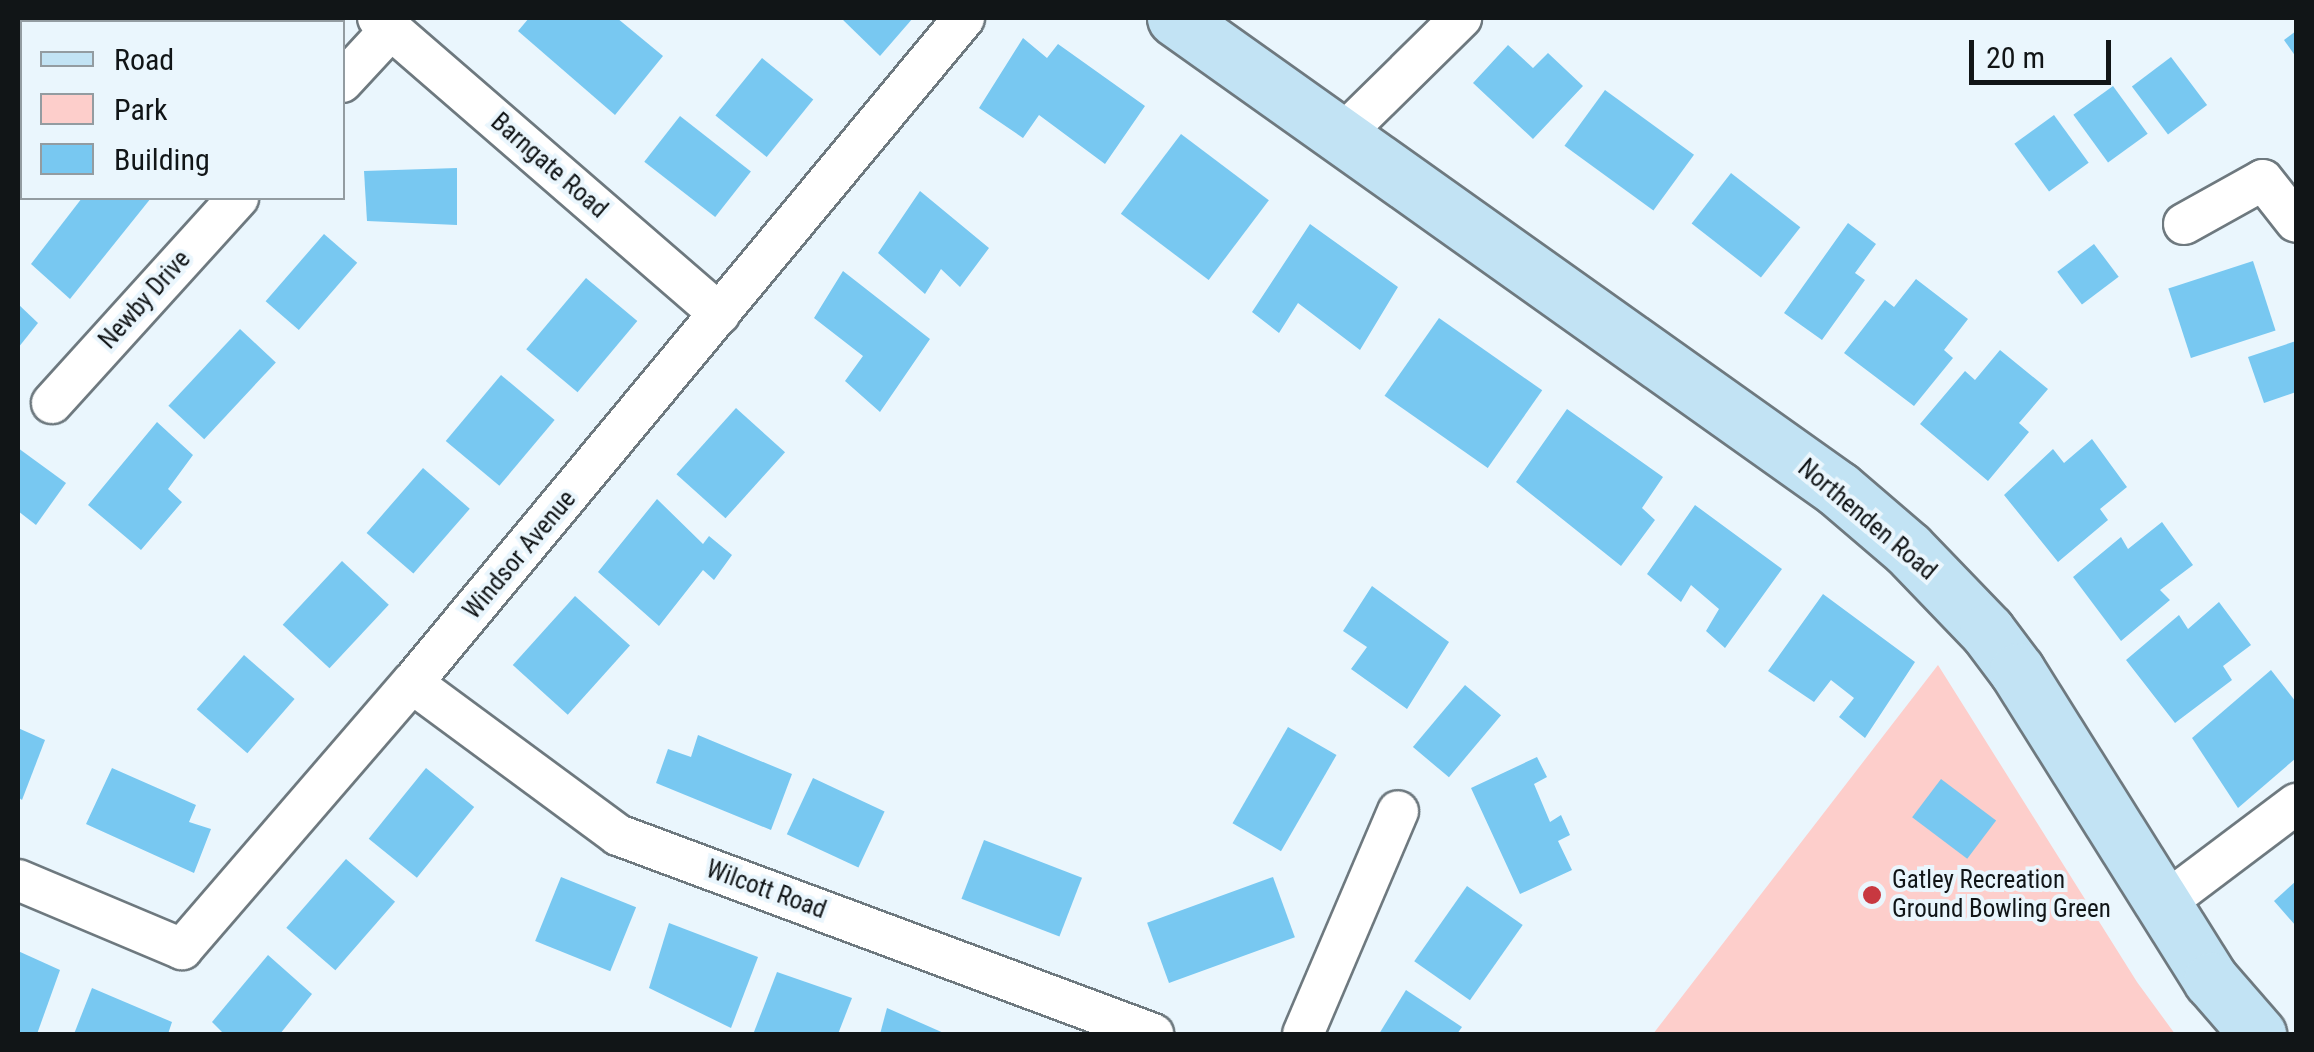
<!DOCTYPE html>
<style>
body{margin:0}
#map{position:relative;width:2314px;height:1052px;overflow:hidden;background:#eaf6fd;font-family:"Roboto Condensed",sans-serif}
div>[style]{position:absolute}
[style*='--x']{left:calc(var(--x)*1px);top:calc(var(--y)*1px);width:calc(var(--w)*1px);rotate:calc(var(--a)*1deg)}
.green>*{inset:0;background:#fdcecb}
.building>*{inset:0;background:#78c8f1;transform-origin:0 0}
.roads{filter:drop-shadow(2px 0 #6e797f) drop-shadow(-2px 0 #6e797f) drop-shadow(0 2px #6e797f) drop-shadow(0 -2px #6e797f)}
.minor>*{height:40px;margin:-20px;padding:0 20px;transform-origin:20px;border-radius:20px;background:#fff}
.primary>*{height:55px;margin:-27.5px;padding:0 27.5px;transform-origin:27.5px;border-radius:27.5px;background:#c2e3f4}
.dots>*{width:28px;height:28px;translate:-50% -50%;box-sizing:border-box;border:5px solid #eaf6fd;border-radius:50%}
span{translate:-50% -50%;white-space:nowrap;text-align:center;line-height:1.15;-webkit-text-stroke:8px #eaf6fd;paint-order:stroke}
.street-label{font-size:25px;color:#111517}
.poi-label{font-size:25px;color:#111517}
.left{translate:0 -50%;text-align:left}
.frame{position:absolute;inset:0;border:20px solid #111517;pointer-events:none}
.legend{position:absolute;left:20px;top:20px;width:325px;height:180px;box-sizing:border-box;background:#eaf6fd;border:2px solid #939ca1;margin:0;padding:12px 18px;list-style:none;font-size:30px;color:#111517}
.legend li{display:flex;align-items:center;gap:20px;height:50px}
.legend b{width:50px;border:2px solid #939ca1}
.scale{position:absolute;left:1969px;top:40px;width:142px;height:45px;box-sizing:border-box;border:5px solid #111517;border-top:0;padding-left:12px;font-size:30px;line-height:35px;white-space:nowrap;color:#111517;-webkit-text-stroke:8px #eaf6fd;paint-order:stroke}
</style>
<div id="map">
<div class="green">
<i style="clip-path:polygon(1938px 665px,2137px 982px,2175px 1034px,1653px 1034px)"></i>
</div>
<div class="building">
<i style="left:196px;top:18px;width:56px;height:4px"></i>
<i style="clip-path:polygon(529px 18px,617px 18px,663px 56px,615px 115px,518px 31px)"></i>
<i style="clip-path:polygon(841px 18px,913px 18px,880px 56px)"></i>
<i style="clip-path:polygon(2296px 31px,2296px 57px,2284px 40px)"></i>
<i style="clip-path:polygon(1023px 38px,1047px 58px,1058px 44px,1145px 106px,1105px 164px,1039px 115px,1023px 138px,979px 108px)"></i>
<i style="clip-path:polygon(1508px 45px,1533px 68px,1548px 53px,1583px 86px,1533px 139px,1473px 83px)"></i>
<i style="left:2171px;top:57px;width:60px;height:49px;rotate:53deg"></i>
<i style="left:762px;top:58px;width:66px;height:74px;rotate:39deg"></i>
<i style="left:2113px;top:86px;width:59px;height:49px;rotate:54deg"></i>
<i style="left:1605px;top:90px;width:110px;height:69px;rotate:36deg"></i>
<i style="left:2054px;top:115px;width:59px;height:49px;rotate:54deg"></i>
<i style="left:680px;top:116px;width:90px;height:58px;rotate:38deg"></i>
<i style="left:1181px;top:134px;width:110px;height:100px;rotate:37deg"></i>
<i style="clip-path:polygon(457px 168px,457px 225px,367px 221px,364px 171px)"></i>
<i style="left:1731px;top:173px;width:88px;height:64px;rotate:38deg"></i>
<i style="clip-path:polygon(920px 191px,989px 248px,960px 287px,941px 269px,925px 294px,878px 253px)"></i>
<i style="clip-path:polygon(82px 198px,151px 198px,70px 299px,31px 264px)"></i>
<i style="clip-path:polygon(1848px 223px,1876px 244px,1855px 273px,1865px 280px,1822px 340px,1784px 313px)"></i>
<i style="clip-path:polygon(1310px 224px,1398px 287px,1360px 350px,1298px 303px,1279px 333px,1252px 312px)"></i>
<i style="left:324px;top:234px;width:44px;height:89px;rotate:41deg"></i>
<i style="left:2094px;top:244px;width:41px;height:46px;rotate:53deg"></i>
<i style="left:2253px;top:261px;width:73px;height:89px;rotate:72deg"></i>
<i style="clip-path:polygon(843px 271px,930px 339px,880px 412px,845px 381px,863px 356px,814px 318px)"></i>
<i style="left:586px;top:278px;width:67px;height:93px;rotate:40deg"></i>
<i style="clip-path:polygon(1916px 279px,1968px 319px,1944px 350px,1953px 358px,1914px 406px,1844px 353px,1885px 300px,1894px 307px)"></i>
<i style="clip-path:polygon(18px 304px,38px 323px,18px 348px)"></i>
<i style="left:1439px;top:318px;width:126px;height:95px;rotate:35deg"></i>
<i style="left:240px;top:329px;width:49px;height:105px;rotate:43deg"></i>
<i style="clip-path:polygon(2296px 341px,2296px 392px,2264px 403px,2248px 357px)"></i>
<i style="clip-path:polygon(2000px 350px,2048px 389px,2019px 423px,2029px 432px,1988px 481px,1920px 424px,1965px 371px,1975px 380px)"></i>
<i style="left:501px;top:375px;width:70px;height:86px;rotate:40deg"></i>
<i style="left:736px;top:408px;width:66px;height:89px;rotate:42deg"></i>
<i style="clip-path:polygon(1567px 409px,1663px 477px,1642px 508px,1655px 520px,1621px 566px,1516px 482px)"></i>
<i style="clip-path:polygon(157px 422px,193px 455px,168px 489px,182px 502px,141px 550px,88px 505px)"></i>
<i style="clip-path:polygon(2092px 439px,2127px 487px,2100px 509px,2108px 520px,2058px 562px,2004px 495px,2053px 449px,2064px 463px)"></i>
<i style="clip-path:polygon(18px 448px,66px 483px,36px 525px,18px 511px)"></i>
<i style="left:423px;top:468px;width:62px;height:86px;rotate:41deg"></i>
<i style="clip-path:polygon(657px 499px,703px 544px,709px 536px,732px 555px,714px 580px,703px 570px,659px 626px,598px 572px)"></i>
<i style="clip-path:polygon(1695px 505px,1782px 569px,1725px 648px,1706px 631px,1719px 609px,1691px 585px,1681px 602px,1647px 574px)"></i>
<i style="clip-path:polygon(2162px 522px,2193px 565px,2160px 590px,2170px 600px,2121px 641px,2073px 577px,2121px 537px,2128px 549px)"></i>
<i style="left:342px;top:561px;width:64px;height:87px;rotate:43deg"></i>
<i style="clip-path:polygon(1372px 586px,1449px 642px,1407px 709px,1351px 669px,1367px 647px,1343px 631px)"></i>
<i style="clip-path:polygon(1823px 594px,1915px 662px,1865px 738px,1839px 717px,1854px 698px,1831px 680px,1814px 702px,1768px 671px)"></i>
<i style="left:575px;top:596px;width:74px;height:93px;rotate:42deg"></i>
<i style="clip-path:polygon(2219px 602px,2251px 645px,2223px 666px,2232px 680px,2175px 723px,2126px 660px,2179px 615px,2188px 629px)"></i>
<i style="left:244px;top:655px;width:67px;height:72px;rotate:41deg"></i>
<i style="clip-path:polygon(2271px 670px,2296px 702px,2296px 758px,2238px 808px,2192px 738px)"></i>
<i style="left:1465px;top:685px;width:47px;height:81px;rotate:40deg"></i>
<i style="left:1288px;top:727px;width:56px;height:111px;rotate:30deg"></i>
<i style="clip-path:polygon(18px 728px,45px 740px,22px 800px,18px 797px)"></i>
<i style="clip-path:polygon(698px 735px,792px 774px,771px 830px,656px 783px,668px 749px,691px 757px)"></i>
<i style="clip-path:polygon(1537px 757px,1547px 777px,1534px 784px,1550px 822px,1561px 815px,1570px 835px,1558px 841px,1572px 870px,1520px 894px,1471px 788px)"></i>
<i style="clip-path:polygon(112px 768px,196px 805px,189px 822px,211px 829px,194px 873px,86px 824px)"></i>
<i style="left:426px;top:768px;width:62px;height:91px;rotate:39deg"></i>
<i style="left:813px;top:778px;width:79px;height:62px;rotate:25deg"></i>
<i style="left:1941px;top:779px;width:69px;height:48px;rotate:37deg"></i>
<i style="left:984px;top:840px;width:105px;height:63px;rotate:21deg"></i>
<i style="left:346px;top:859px;width:65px;height:91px;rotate:41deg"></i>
<i style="left:561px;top:877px;width:81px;height:69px;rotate:22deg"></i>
<i style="left:1273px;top:877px;width:64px;height:134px;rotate:70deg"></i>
<i style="clip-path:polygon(2296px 881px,2296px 926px,2274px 901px)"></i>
<i style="left:1467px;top:886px;width:68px;height:92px;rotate:35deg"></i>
<i style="clip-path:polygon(669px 923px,758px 957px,731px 1028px,649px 988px)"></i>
<i style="clip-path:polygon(18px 951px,60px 970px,37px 1034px,18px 1032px)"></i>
<i style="clip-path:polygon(268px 955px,312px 994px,280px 1034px,224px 1034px,212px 1022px)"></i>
<i style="clip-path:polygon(777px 972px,852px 998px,838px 1034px,754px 1032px)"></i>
<i style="clip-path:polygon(92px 988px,172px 1022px,168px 1034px,74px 1034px)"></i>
<i style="clip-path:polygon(1406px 990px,1462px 1027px,1457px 1034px,1379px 1034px)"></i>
<i style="clip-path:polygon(887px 1008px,946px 1034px,880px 1034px)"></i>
</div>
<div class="roads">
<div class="minor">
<i style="--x:378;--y:18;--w:452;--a:40.9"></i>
<i style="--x:342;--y:82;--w:72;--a:-47.2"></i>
<i style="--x:1340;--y:137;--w:170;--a:-44.5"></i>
<i style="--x:2184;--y:224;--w:90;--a:-29.1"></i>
<i style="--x:2263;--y:180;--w:53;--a:51.8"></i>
<i style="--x:52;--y:403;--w:277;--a:-47.8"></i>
<i style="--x:412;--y:683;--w:256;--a:36.4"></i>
<i style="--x:618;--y:835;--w:571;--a:20.4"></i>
<i style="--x:18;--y:880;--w:178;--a:22.8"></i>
<i style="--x:182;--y:949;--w:352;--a:-49.2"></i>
<i style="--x:412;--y:683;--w:864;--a:-50.3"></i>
<i style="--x:2162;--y:905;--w:168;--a:-37"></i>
<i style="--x:1303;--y:1034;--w:242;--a:-66.9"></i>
</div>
<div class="primary">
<i style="--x:1175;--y:18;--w:813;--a:35.39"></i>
<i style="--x:1838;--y:489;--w:92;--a:40.6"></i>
<i style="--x:1908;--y:549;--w:114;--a:46.1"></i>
<i style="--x:1987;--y:631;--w:50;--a:53.1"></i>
<i style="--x:2017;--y:671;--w:365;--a:57.9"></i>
<i style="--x:2211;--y:980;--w:72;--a:49"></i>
</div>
</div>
<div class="dots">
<i style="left:1872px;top:895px;background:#c83840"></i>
</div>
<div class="street-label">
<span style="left:549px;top:166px;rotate:41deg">Barngate Road</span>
<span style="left:145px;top:300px;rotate:-48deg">Newby Drive</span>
<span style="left:1867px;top:520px;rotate:40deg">Northenden Road</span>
<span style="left:520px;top:555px;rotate:-50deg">Windsor Avenue</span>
<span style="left:766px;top:890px;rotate:20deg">Wilcott Road</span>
</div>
<div class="poi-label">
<span class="left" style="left:1892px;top:895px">Gatley Recreation<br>Ground Bowling Green</span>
</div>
<div class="frame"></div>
<ul class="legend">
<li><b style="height:12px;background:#c2e3f4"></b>Road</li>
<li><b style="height:28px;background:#fdcecb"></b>Park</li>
<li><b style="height:28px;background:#78c8f1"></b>Building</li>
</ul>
<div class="scale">20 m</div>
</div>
